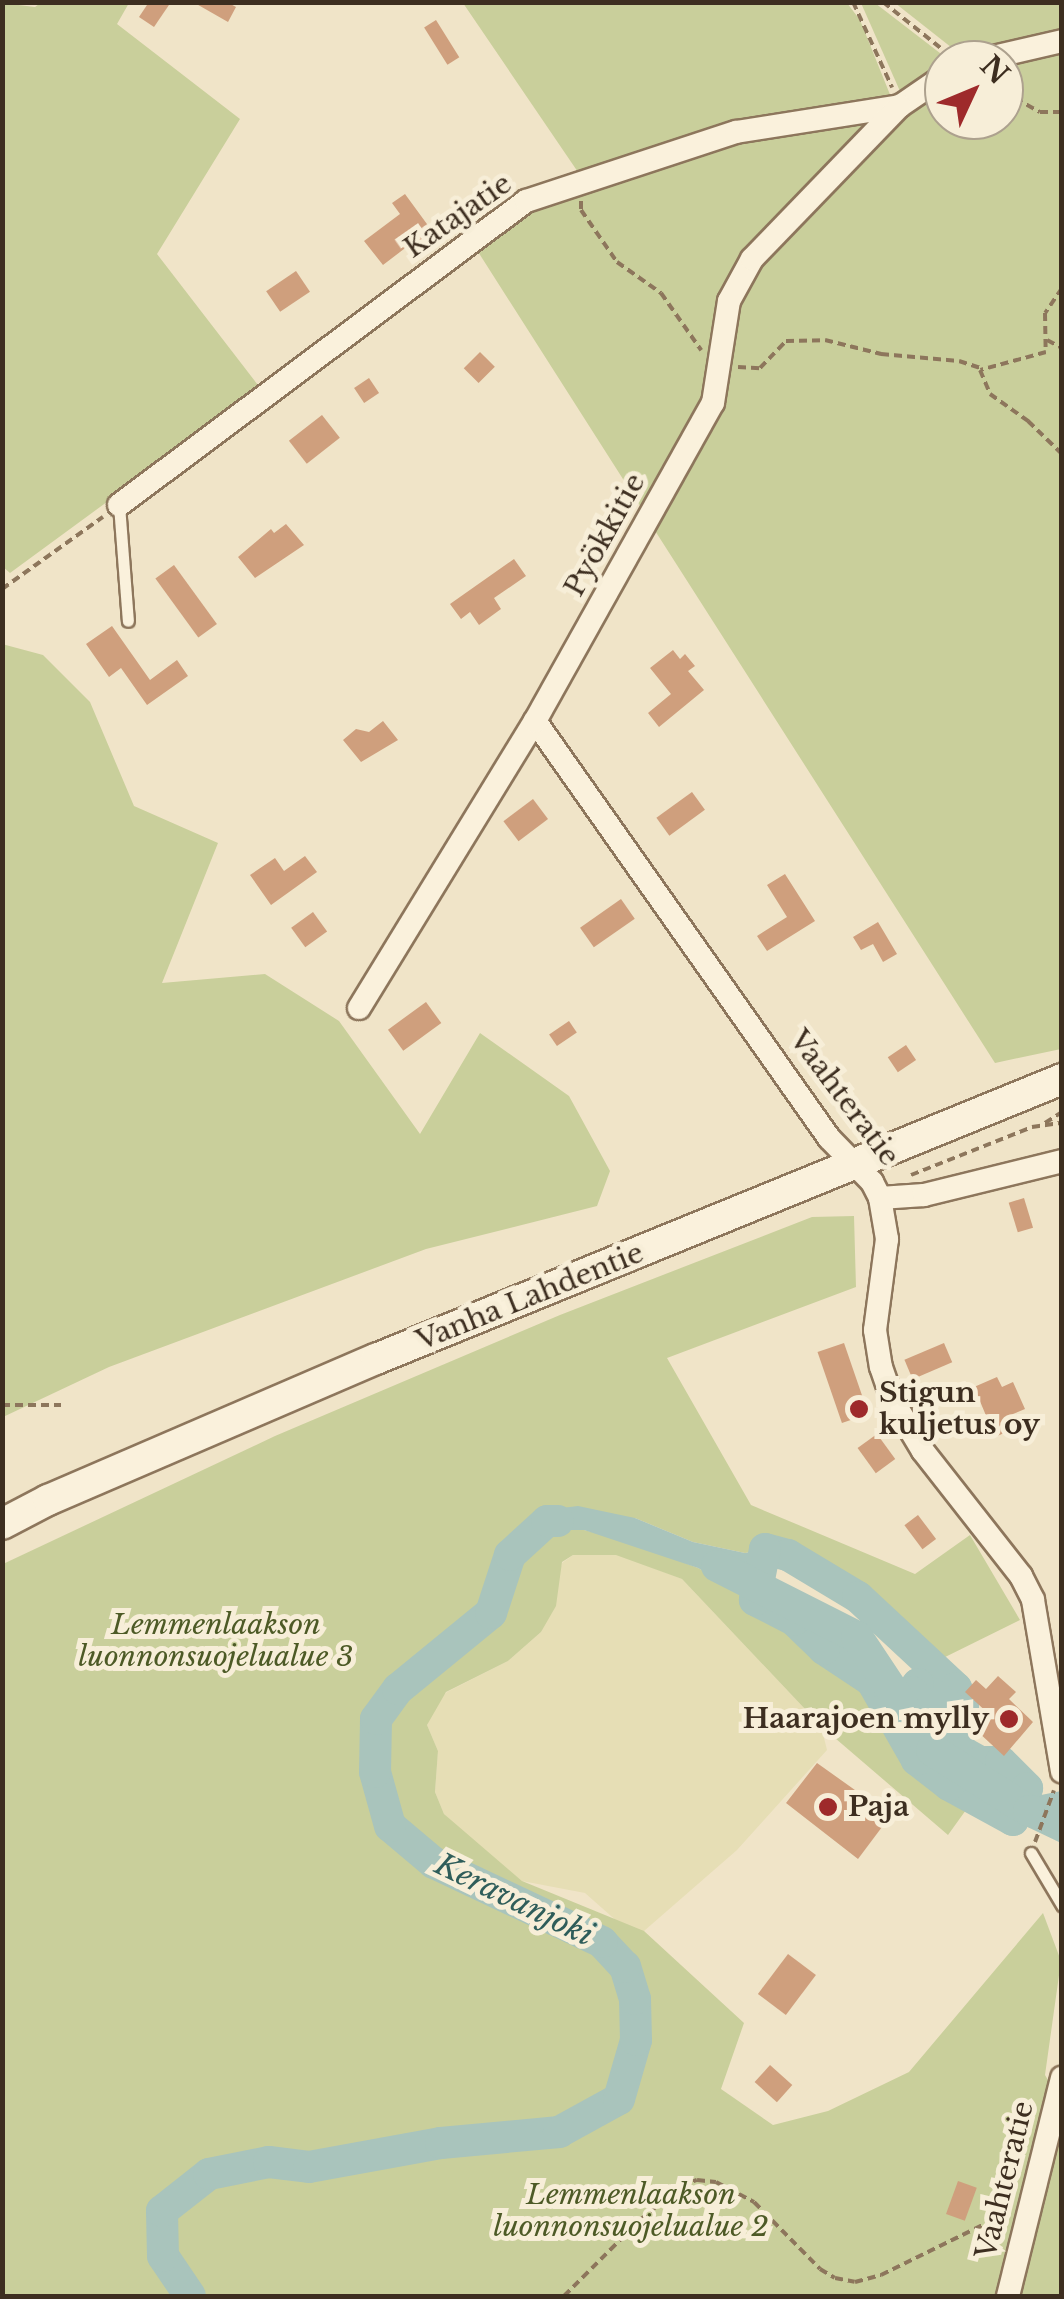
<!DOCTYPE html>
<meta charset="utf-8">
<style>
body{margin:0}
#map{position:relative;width:1064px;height:2299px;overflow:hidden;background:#f0e4c8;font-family:"Libre Baskerville",serif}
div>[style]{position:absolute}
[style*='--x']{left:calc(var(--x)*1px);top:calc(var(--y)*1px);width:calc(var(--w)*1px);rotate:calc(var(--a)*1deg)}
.farmland>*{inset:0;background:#e6deb5}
.green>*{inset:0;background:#c9cf9b}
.water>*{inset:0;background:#a9c4bc}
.stream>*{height:5px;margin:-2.5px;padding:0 2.5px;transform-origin:2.5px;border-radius:2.5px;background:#a9c4bc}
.river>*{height:32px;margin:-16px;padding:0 16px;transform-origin:16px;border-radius:16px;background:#a9c4bc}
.building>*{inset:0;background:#cf9f7d;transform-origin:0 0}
.path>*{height:4px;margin-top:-2px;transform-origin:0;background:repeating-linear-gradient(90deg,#8d765c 0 8px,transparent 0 13px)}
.roads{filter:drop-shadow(2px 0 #8d765c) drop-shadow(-2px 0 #8d765c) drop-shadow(0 2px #8d765c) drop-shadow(0 -2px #8d765c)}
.lane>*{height:11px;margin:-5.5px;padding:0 5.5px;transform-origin:5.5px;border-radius:5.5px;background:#faf1dc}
.street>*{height:22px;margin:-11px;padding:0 11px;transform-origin:11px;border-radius:11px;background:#faf1dc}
.secondary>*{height:30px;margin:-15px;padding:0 15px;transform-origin:15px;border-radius:15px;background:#faf1dc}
.dots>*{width:28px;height:28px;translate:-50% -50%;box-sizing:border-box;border:5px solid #f7eed8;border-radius:50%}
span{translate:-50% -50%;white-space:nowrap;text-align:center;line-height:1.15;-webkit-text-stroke:10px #f7eed8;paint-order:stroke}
.street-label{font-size:28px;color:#3d2e20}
.poi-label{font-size:28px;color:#3d2e20;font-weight:700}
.left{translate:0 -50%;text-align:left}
.right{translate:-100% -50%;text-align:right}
.park-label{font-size:28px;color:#4d5a26;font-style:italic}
.water-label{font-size:30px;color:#2f5d5a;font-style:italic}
.frame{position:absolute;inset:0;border:5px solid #3d2e20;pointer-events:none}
.north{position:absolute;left:924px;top:40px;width:100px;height:100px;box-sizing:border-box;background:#f7eed8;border:2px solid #ada18e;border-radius:50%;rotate:46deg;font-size:28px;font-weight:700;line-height:40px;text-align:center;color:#3d2e20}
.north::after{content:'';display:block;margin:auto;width:35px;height:45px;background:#9e2a2b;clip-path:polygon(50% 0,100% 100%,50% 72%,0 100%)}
</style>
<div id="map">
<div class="farmland">
<i style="clip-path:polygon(616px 1554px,682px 1579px,821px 1726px,827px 1750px,737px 1850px,644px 1931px,628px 1931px,585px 1893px,522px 1881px,469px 1838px,444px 1814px,435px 1792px,438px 1751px,427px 1725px,434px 1704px,447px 1692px,508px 1661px,541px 1632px,562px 1563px,573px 1555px)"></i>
</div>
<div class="green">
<i style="clip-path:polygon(42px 2px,129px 3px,117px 24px,240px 119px,157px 254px,261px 389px,10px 573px,2px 566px,2px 3px,35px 7px)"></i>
<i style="clip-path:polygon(463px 3px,847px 3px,860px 20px,893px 102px,731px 121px,582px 178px)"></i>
<i style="clip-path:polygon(861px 3px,875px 3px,949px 60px,903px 98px)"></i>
<i style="clip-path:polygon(895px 3px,1061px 3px,1061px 33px,961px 55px)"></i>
<i style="clip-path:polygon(1061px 49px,1061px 1049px,995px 1063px,652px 526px,723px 401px,737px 305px,760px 262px,904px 111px,944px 82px,944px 120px,1004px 120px,1004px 62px)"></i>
<i style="clip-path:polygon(877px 117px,745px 252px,706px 400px,644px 512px,475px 247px,530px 205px,737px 138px)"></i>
<i style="clip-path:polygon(2px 644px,43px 655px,90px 702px,134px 806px,218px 843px,162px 983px,265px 974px,339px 1021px,420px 1134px,480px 1033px,569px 1096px,610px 1171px,597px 1206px,426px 1249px,109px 1367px,3px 1417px)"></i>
<i style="clip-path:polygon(854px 1216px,856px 1287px,667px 1358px,751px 1505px,915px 1574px,970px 1535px,1020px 1620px,929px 1665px,858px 1597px,788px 1555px,765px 1549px,745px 1553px,693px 1542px,635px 1518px,555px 1530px,584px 1530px,627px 1541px,698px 1568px,794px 1620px,824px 1648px,872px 1681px,917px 1760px,949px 1785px,976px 1796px,948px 1835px,821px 1726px,682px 1579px,616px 1555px,573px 1555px,562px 1562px,556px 1606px,541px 1632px,508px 1661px,446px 1692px,427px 1725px,438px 1751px,435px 1792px,444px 1814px,522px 1881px,644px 1931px,744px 2023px,721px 2089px,773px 2125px,828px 2111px,909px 2072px,1043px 1913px,1061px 1961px,1045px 2075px,1061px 2102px,1061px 2296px,3px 2296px,3px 1564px,275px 1436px,560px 1315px,812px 1217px)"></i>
</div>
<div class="water">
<i style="clip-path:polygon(578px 1506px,635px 1518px,693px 1542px,745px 1553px,765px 1549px,755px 1600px,698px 1568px,584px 1530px,555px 1530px,532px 1549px,514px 1538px,537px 1511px)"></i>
<i style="clip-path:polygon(1027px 1788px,1036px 1796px,1061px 1791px,1061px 1843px,1013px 1820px)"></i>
</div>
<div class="stream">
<i style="--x:961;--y:1711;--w:25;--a:42"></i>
<i style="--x:1001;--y:1793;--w:39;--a:-89"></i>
</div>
<div class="river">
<i style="--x:765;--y:1549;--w:24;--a:15"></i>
<i style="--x:788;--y:1555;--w:82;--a:31"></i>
<i style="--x:858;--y:1597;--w:134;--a:42.9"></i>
<i style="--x:956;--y:1688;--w:19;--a:69"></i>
<i style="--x:963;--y:1706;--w:9;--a:108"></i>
<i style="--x:960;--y:1715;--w:52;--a:-143.6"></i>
<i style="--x:918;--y:1684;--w:10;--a:127"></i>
<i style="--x:912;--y:1692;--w:80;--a:49.6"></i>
<i style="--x:964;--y:1753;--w:18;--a:29"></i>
<i style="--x:980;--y:1762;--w:21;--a:0"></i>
<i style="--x:1001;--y:1762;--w:37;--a:45"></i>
<i style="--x:1027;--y:1788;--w:35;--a:114"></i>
<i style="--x:1013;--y:1820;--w:73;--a:-151.3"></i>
<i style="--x:949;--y:1785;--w:41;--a:-142"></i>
<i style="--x:917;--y:1760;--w:91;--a:-119.7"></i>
<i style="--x:872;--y:1681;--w:58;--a:-146.3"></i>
<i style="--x:824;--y:1649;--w:42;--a:-136"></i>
<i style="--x:794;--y:1620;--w:44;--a:-152.9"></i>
<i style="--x:755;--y:1600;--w:52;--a:-78.9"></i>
<i style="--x:717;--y:1566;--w:157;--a:26.9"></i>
<i style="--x:857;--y:1637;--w:136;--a:56.4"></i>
<i style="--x:932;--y:1750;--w:115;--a:32.2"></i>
<i style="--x:1029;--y:1811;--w:33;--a:9"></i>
<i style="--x:190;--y:2296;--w:48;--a:-124"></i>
<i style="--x:163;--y:2256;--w:45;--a:-91.3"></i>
<i style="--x:162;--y:2211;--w:60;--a:-38.2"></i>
<i style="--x:209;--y:2174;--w:61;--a:-11.3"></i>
<i style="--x:269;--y:2162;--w:40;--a:7.1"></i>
<i style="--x:309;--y:2167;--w:134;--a:-10.3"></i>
<i style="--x:441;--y:2143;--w:119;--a:-5.3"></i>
<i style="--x:559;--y:2132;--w:68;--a:-28.8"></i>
<i style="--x:619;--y:2099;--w:61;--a:-73.9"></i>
<i style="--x:636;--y:2040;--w:41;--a:-91.4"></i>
<i style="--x:635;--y:1999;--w:34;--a:-107"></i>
<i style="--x:625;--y:1967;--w:34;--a:-133"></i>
<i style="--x:602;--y:1942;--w:186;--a:-154.8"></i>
<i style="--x:434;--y:1863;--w:57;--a:-139.9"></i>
<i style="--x:390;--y:1826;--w:56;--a:-105.5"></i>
<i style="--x:375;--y:1772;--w:53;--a:-88.9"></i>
<i style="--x:376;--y:1719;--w:37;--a:-54"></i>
<i style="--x:398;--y:1689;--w:120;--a:-39.3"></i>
<i style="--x:491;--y:1613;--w:61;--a:-71.9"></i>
<i style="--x:510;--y:1555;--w:50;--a:-42.6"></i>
<i style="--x:547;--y:1521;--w:11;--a:0"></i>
</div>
<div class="building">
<i style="clip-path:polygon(149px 2px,171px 2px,154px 27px,139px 17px)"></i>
<i style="clip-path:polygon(193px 2px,227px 2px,236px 7px,228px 22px)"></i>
<i style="left:436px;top:20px;width:44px;height:14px;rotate:58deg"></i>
<i style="clip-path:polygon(405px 194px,435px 235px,421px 245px,417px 239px,383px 265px,364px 241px,400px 214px,392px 203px)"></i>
<i style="left:296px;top:271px;width:25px;height:36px;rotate:56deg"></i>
<i style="left:480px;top:352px;width:21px;height:23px;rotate:45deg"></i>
<i style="left:369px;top:378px;width:18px;height:18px;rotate:56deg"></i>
<i style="left:322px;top:415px;width:29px;height:42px;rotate:52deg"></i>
<i style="clip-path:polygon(286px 524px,304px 545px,255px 578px,238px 557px,271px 529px,274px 533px)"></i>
<i style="clip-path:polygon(514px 559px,526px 576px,494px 598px,501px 609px,479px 625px,470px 612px,461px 619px,450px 604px)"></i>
<i style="left:174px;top:565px;width:73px;height:23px;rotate:54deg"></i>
<i style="clip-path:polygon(112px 626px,150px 680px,177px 660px,188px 676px,147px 705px,121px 668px,109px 677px,86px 644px)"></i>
<i style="clip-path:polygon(673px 650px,680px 659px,685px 654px,695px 666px,688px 671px,704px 690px,659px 727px,648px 713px,671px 694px,650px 668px)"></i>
<i style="clip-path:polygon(383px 721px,398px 740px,361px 762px,343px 740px,356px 729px,369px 732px)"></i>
<i style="left:692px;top:792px;width:22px;height:44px;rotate:54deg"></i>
<i style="left:533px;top:799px;width:25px;height:37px;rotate:53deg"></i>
<i style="clip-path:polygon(305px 856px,317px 872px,271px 905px,250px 875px,275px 858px,284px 871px)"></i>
<i style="clip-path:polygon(785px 874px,815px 921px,767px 951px,757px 936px,787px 917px,767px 885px)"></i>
<i style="left:621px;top:899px;width:24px;height:50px;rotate:55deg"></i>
<i style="left:313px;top:912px;width:24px;height:27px;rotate:54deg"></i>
<i style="clip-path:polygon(878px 922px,897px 954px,883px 962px,873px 944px,861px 950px,853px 937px)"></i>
<i style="left:426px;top:1002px;width:26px;height:47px;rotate:54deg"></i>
<i style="left:569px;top:1021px;width:14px;height:24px;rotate:56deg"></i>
<i style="left:906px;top:1045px;width:18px;height:22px;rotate:56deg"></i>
<i style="left:1024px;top:1198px;width:31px;height:16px;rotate:73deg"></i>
<i style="left:844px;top:1343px;width:75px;height:28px;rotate:71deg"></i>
<i style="left:944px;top:1343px;width:21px;height:43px;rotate:67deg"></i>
<i style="clip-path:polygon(997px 1377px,1002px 1387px,1013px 1382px,1025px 1409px,1013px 1414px,1018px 1427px,995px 1437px,974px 1387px)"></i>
<i style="left:877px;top:1434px;width:31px;height:24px;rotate:54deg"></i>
<i style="left:918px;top:1515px;width:30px;height:17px;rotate:53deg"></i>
<i style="clip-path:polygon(998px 1676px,1016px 1692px,1009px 1699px,1033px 1722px,1004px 1756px,977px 1731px,991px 1716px,965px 1692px,976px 1680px,986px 1689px)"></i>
<i style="clip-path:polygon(817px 1763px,869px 1800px,861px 1811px,882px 1827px,858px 1859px,786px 1803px)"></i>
<i style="left:788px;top:1954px;width:35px;height:50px;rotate:37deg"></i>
<i style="left:770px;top:2065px;width:30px;height:23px;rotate:42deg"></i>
<i style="left:958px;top:2181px;width:20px;height:35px;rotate:20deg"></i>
</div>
<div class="path">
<i style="--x:853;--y:2;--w:94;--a:65.4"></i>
<i style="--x:883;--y:2;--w:88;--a:38.6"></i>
<i style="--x:1004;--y:92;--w:41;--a:29.1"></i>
<i style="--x:1040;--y:112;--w:22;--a:0"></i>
<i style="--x:581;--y:201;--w:9;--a:90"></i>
<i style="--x:581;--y:210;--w:63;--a:55.3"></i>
<i style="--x:617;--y:262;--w:54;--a:35.2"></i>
<i style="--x:661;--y:293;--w:70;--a:54.9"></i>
<i style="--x:1062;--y:288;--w:30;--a:124"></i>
<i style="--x:1045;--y:313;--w:39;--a:89"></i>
<i style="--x:1046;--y:352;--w:68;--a:164.7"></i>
<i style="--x:980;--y:370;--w:26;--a:67"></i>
<i style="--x:990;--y:394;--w:47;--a:35.4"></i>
<i style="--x:1028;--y:421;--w:47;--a:44.1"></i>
<i style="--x:1047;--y:340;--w:17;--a:28"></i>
<i style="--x:738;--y:367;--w:22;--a:3"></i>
<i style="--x:760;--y:368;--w:37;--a:-46"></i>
<i style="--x:786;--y:341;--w:39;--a:-1"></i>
<i style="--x:825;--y:340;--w:58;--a:14"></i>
<i style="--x:881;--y:354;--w:78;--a:5.1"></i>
<i style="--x:959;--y:361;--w:25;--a:18"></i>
<i style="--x:2;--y:589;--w:124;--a:-35.5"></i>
<i style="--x:1045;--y:1123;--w:20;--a:-33"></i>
<i style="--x:911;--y:1175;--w:130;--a:-21.6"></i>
<i style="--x:1032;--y:1127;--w:30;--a:-8"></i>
<i style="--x:2;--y:1405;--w:59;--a:0"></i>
<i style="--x:1035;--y:1842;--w:55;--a:-69.9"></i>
<i style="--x:564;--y:2296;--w:107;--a:-45"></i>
<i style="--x:640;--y:2220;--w:53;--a:-39.7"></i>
<i style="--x:681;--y:2186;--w:17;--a:-21"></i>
<i style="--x:697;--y:2180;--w:19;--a:6"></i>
<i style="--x:716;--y:2182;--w:43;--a:27.8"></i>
<i style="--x:754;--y:2202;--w:94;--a:45.4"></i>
<i style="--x:820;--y:2269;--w:17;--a:31"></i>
<i style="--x:835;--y:2278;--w:20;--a:11"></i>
<i style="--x:855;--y:2282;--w:27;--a:-15"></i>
<i style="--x:881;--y:2275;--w:143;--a:-26.2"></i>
</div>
<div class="roads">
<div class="lane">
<i style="--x:119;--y:505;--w:116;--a:85.6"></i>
<i style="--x:1031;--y:1853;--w:61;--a:59.2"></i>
</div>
<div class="street">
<i style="--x:980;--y:60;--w:84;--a:-13"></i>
<i style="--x:119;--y:505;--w:508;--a:-36.76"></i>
<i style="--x:526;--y:201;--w:221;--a:-18.2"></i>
<i style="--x:736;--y:132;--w:166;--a:-9"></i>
<i style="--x:900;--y:106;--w:53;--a:-34.3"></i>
<i style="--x:535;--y:721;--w:510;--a:54.81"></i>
<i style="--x:829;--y:1138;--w:62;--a:45.7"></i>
<i style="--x:872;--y:1182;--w:18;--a:63"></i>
<i style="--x:880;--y:1198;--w:42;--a:80.3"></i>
<i style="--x:887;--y:1239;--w:92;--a:97.5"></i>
<i style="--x:875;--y:1330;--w:37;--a:81"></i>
<i style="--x:881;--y:1367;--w:36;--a:71"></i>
<i style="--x:893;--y:1401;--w:58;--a:59"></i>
<i style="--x:923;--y:1451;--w:159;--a:51.9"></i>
<i style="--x:1021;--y:1576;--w:27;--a:63"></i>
<i style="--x:1033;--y:1600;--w:174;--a:80.4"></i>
<i style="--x:359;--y:1008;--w:337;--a:-58.5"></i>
<i style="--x:535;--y:721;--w:364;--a:-60.8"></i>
<i style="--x:713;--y:403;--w:103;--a:-81.1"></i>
<i style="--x:729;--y:301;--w:48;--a:-61.3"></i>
<i style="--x:752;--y:259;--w:213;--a:-46"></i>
<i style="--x:880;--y:1198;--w:44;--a:-3.9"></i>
<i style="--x:924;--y:1195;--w:142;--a:-13.8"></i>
<i style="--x:1008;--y:2296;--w:225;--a:-76.1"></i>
</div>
<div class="secondary">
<i style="--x:2;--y:1524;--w:52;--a:-27.6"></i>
<i style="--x:48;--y:1500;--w:357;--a:-23.3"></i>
<i style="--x:376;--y:1359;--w:741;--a:-22.2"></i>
</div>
</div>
<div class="dots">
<i style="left:859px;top:1409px;background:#9e2a2b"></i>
<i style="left:1009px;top:1719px;background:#9e2a2b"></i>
<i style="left:828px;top:1807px;background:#9e2a2b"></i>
</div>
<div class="street-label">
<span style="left:458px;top:216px;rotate:-35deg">Katajatie</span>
<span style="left:605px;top:535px;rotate:-61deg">Pyökkitie</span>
<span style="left:844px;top:1098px;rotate:53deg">Vaahteratie</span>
<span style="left:530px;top:1297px;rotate:-22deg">Vanha Lahdentie</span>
<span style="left:1005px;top:2180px;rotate:-76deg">Vaahteratie</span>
</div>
<div class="poi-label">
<span class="left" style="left:879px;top:1409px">Stigun<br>kuljetus oy</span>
<span class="right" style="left:989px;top:1719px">Haarajoen mylly</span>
<span class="left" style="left:848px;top:1807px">Paja</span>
</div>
<div class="park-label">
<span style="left:216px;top:1641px">Lemmenlaakson<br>luonnonsuojelualue 3</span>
<span style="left:631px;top:2211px">Lemmenlaakson<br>luonnonsuojelualue 2</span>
</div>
<div class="water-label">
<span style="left:514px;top:1900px;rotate:26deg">Keravanjoki</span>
</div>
<div class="frame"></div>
<div class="north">N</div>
</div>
